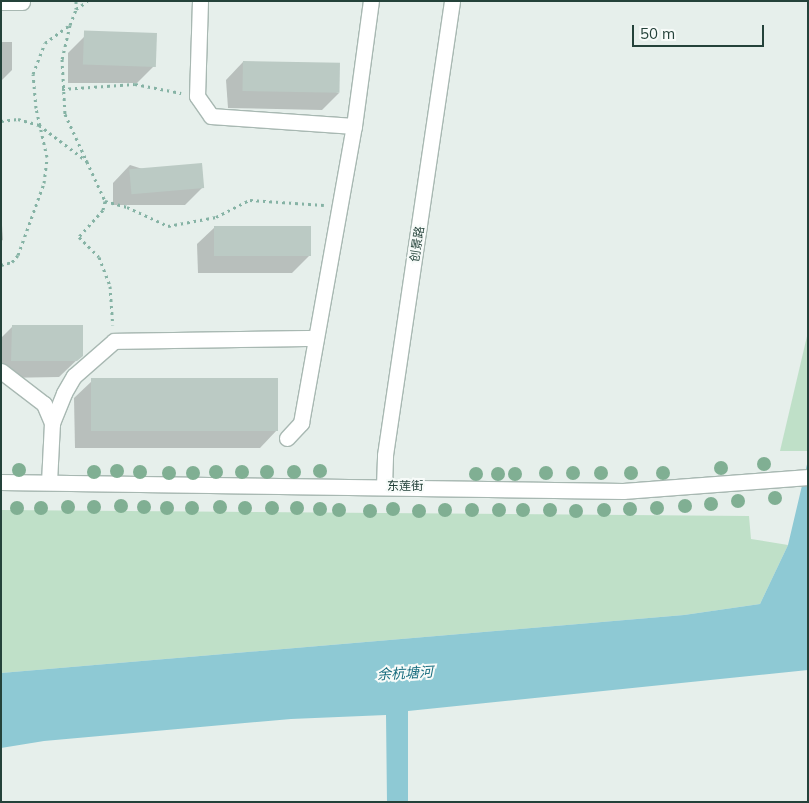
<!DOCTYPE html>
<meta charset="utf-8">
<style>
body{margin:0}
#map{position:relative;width:809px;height:803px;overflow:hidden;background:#e6efeb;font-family:Mulish,"Noto Sans SC",sans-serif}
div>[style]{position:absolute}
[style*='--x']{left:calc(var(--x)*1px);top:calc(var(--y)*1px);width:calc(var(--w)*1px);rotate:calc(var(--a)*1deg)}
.green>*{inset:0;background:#bfe0c8}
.water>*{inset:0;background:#8ec9d4}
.shadow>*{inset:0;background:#0003}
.building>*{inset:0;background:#bbcac4;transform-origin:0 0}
.path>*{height:3px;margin-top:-1.5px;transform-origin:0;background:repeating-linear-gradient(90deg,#86b3a5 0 2.5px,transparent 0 6.5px)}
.roads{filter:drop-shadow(1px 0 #a8b8b2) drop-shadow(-1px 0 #a8b8b2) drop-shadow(0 1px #a8b8b2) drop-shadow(0 -1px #a8b8b2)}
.minor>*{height:15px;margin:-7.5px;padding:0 7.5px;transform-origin:7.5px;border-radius:7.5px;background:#fff}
.tertiary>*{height:15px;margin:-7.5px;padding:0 7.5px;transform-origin:7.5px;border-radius:7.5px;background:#fff}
.trees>*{width:14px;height:14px;margin:-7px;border-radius:50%;background:#80af93}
span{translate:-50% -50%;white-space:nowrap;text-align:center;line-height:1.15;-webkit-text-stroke:4px #f7fbf9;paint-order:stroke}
.street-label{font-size:12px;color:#24423a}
.water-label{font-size:14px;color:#1c6f80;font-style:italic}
.frame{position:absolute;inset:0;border:2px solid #24423a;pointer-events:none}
.scale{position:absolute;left:632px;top:25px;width:132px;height:22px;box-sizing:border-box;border:2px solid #24423a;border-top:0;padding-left:6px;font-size:15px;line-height:18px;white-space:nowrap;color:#24423a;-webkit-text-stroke:4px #f7fbf9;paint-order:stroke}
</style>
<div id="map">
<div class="green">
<i style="clip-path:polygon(808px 332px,808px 451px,780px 451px)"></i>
<i style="clip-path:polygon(1px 510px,749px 516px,751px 539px,788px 545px,760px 604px,684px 615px,1px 673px)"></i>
</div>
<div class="water">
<i style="clip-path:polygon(808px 460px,808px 670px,408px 711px,408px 802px,387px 802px,386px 715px,291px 719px,44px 741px,1px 748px,1px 673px,684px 615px,760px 604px,788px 545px)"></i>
</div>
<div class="shadow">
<i style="clip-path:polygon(85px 36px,154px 66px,137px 83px,68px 83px,68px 53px)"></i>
<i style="clip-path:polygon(1px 42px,12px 42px,12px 70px,1px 81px)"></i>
<i style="clip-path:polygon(243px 62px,339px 93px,322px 110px,228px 108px,226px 80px)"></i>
<i style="clip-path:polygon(130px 165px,202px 188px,185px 205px,113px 205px,113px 183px)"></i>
<i style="clip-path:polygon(1px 210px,3px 240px,1px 241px)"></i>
<i style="clip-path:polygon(215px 227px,309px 256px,292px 273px,198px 273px,197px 244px)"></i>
<i style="clip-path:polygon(12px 327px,82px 355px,59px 377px,1px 378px,1px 338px)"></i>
<i style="clip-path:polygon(92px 381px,277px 430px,260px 448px,75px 448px,74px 398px)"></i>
</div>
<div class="building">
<i style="left:157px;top:33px;width:34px;height:73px;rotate:92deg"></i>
<i style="left:243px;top:61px;width:97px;height:30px;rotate:1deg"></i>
<i style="left:202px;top:163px;width:25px;height:73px;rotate:85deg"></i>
<i style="left:214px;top:226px;width:97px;height:30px"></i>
<i style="clip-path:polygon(12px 325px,83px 325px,83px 356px,77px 361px,11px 361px)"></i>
<i style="left:278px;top:378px;width:53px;height:187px;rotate:90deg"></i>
</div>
<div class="path">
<i style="--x:76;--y:1;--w:8;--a:90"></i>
<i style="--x:70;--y:25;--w:17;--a:-69"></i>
<i style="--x:76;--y:9;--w:14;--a:-34"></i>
<i style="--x:62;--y:89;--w:73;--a:-3.9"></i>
<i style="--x:135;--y:84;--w:47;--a:11.1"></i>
<i style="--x:1;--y:121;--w:17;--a:-7"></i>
<i style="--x:18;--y:119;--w:22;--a:16"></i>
<i style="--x:39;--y:125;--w:61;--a:37.1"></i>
<i style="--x:105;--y:201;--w:23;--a:15"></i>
<i style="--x:127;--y:207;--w:45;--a:24.9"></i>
<i style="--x:168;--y:226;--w:49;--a:-10.6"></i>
<i style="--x:216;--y:217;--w:38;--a:-27"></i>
<i style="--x:250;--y:200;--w:74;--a:3.9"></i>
<i style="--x:1;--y:265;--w:11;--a:-15"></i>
<i style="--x:12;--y:262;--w:9;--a:-49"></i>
<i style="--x:18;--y:255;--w:77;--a:-70.1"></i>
<i style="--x:44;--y:183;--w:26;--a:-83"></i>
<i style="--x:47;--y:157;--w:50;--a:-102.7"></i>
<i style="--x:36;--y:108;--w:34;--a:-95"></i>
<i style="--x:33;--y:74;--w:33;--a:-69"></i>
<i style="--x:45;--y:43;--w:31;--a:-36"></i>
<i style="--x:70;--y:25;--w:35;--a:103"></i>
<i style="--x:62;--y:59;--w:55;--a:86.9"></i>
<i style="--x:65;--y:114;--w:96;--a:65.3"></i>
<i style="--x:105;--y:201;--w:9;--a:103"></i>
<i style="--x:103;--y:210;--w:36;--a:132"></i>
<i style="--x:79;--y:237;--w:28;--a:45"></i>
<i style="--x:99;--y:257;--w:31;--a:69"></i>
<i style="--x:110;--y:286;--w:39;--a:86"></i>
</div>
<div class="roads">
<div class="minor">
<i style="--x:200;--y:1;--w:95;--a:91.8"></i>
<i style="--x:197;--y:96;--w:24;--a:55"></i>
<i style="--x:211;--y:116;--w:143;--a:4"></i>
<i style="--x:1;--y:2;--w:21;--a:0"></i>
<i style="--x:1;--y:371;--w:54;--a:37.5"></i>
<i style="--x:44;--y:404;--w:21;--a:67"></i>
<i style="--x:287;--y:438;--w:21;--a:-47"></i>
<i style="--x:301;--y:423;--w:302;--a:-79.9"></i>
<i style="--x:354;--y:126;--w:126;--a:-82.3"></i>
<i style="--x:49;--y:482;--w:59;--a:-87.1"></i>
<i style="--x:52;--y:423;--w:32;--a:-68"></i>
<i style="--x:64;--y:393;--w:20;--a:-60"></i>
<i style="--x:74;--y:376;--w:53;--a:-41.2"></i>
<i style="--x:114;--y:341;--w:202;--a:-0.9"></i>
</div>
<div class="tertiary">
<i style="--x:1;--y:482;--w:622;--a:0.83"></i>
<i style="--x:623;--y:491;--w:186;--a:-4.3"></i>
<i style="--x:384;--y:486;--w:31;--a:-88"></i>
<i style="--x:385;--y:455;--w:459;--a:-81.6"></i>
</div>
</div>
<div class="trees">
<i style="left:764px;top:464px"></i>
<i style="left:721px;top:468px"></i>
<i style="left:19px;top:470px"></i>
<i style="left:117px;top:471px"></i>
<i style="left:320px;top:471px"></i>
<i style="left:94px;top:472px"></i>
<i style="left:140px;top:472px"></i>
<i style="left:216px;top:472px"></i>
<i style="left:242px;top:472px"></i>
<i style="left:267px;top:472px"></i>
<i style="left:294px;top:472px"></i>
<i style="left:169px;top:473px"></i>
<i style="left:193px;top:473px"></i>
<i style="left:546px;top:473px"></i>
<i style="left:573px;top:473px"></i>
<i style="left:601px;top:473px"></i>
<i style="left:631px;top:473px"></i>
<i style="left:663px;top:473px"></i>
<i style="left:476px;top:474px"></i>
<i style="left:498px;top:474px"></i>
<i style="left:515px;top:474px"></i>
<i style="left:775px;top:498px"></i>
<i style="left:738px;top:501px"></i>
<i style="left:711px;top:504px"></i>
<i style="left:121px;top:506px"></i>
<i style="left:685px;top:506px"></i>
<i style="left:68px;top:507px"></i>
<i style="left:94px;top:507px"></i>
<i style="left:144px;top:507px"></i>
<i style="left:220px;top:507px"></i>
<i style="left:17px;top:508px"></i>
<i style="left:41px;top:508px"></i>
<i style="left:167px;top:508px"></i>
<i style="left:192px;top:508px"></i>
<i style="left:245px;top:508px"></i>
<i style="left:272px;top:508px"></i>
<i style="left:297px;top:508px"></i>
<i style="left:657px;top:508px"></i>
<i style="left:320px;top:509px"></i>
<i style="left:393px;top:509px"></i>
<i style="left:630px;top:509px"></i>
<i style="left:339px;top:510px"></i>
<i style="left:445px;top:510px"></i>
<i style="left:472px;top:510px"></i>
<i style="left:499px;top:510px"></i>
<i style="left:523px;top:510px"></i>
<i style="left:550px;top:510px"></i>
<i style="left:604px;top:510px"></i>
<i style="left:370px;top:511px"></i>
<i style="left:419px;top:511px"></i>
<i style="left:576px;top:511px"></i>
</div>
<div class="street-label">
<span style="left:417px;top:244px;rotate:-81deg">创景路</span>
<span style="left:405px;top:486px">东莲街</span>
</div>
<div class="water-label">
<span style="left:405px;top:673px;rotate:-3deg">余杭塘河</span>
</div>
<div class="frame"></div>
<div class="scale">50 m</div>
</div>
